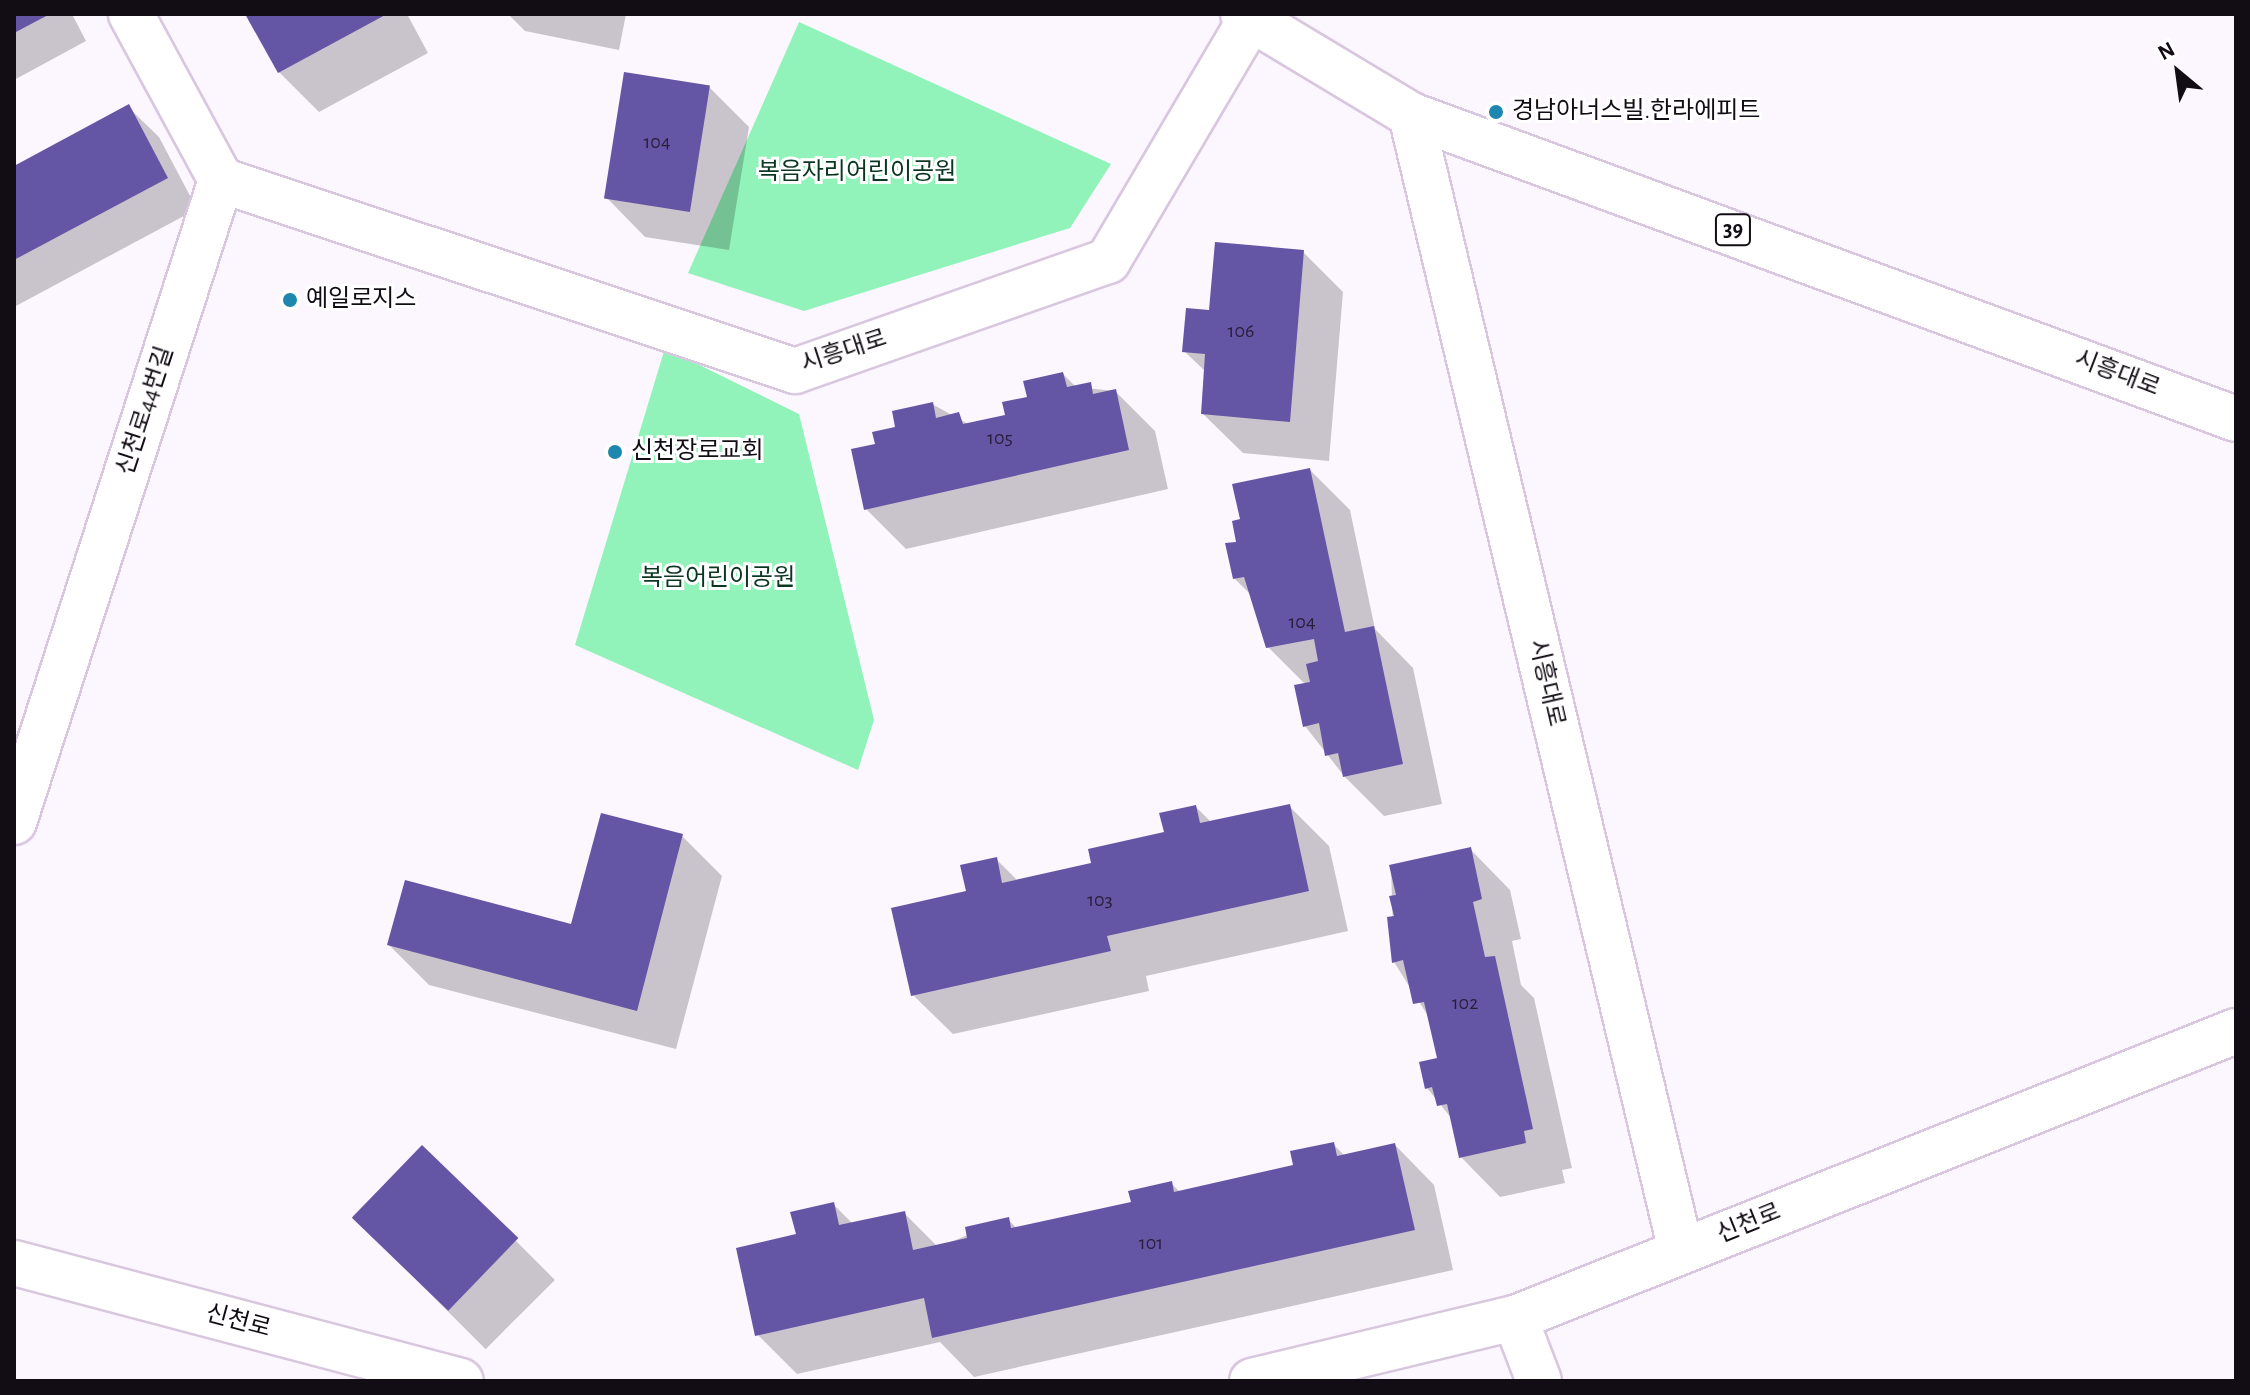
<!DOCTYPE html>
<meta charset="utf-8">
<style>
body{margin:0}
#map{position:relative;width:2250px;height:1395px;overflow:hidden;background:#fcf6ff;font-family:"Alegreya Sans","Noto Sans KR",sans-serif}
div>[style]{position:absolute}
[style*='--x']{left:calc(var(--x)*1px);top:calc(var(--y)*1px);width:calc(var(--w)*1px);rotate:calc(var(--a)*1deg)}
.green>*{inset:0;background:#92f3ba}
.shadow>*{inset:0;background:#0003;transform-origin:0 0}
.building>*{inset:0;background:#6555a5;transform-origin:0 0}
.roads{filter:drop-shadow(2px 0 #d8c7de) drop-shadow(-2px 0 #d8c7de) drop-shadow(0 2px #d8c7de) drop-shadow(0 -2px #d8c7de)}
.minor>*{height:44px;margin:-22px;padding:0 22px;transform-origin:22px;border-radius:22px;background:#fff}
.major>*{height:44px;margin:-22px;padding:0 22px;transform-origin:22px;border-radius:22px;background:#fff}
.dots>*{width:22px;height:22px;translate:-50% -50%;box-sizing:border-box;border:4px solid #fff;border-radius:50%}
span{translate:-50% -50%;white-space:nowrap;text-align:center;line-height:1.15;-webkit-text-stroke:6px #fff;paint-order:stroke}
.number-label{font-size:20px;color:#271e38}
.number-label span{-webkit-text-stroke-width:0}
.shield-label span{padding:2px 6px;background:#fff;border:2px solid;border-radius:6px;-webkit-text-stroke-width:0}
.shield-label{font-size:22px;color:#120c14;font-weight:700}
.poi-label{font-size:24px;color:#120c14}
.left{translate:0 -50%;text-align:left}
.park-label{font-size:24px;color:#0b3620}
.street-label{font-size:24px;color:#120c14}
.frame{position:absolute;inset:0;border:16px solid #120c14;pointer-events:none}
.north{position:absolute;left:2138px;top:32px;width:80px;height:80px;-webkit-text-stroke:6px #fff;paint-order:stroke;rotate:331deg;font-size:22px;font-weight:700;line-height:32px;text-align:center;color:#120c14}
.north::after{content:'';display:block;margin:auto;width:28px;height:36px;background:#120c14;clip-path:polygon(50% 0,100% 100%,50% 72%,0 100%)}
</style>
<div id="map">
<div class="green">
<i style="clip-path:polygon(799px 22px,1111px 164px,1070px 228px,804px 311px,688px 273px)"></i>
<i style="clip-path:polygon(665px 348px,799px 414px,874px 720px,858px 770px,575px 645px)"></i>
</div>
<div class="shadow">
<i style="clip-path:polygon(14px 14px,72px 14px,86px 41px,14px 80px)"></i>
<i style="clip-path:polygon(248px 14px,407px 14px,428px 53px,319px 112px,279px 72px)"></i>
<i style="clip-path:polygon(508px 14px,626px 14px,619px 50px,525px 31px)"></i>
<i style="clip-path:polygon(709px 87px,749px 127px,729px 250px,645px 237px,606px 197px)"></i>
<i style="clip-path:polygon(128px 107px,159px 137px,197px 209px,14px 307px,14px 168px)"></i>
<i style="clip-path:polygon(1303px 252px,1343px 292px,1329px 461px,1243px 453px,1203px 414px,1206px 372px,1184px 351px,1211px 312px)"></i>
<i style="clip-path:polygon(1063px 374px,1076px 387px,1115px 391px,1155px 431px,1168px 489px,906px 549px,866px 509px,877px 446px,932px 404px,970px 425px,1008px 416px)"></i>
<i style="clip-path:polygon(1310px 470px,1350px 510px,1375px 629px,1413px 668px,1442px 804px,1384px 816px,1344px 776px,1305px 726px,1306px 685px,1268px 647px,1251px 595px,1234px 578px,1242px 521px)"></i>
<i style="clip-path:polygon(1289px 806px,1329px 846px,1348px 931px,1146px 976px,1149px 991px,953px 1034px,913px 995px,968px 893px,996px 859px,1018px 881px,1093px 865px,1166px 833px,1196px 807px,1212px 823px)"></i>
<i style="clip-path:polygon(682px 836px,722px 876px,676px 1049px,429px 985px,389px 945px,573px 926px)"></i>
<i style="clip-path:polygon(1471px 850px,1510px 890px,1521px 939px,1512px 941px,1521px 985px,1534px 998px,1572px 1168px,1562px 1170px,1565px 1183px,1500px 1197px,1461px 1157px,1452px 1119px,1427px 1088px,1439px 1060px,1430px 1019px,1394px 962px,1391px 867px)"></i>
<i style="clip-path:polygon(1333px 1144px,1345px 1156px,1395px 1145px,1434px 1185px,1453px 1270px,974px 1377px,940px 1342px,797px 1374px,757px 1334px,798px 1236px,833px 1204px,853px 1224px,904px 1213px,938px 1247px,1008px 1219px,1017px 1229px,1133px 1203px,1171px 1183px,1181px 1193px,1296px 1167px)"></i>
<i style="left:422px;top:1147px;width:188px;height:98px;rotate:45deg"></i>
</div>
<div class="building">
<i style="clip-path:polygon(14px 14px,50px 14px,14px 33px)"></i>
<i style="clip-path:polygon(245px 14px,387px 14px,278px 73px)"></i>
<i style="left:624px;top:72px;width:87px;height:128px;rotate:9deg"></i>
<i style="clip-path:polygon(129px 104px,168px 178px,14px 260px,14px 166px)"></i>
<i style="clip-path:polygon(1215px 242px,1304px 250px,1290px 422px,1201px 414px,1205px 354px,1182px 352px,1186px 308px,1209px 310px)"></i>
<i style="clip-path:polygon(1063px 372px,1067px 387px,1091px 382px,1093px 394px,1116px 389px,1129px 450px,864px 510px,851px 449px,875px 444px,872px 432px,895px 427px,892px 411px,933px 402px,936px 418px,959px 412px,963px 424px,1005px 415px,1002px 402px,1027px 397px,1023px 381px)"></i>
<i style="clip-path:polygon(1310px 468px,1345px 632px,1374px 626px,1403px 764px,1343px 777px,1338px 753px,1325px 756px,1319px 723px,1303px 727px,1294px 685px,1310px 682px,1306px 664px,1318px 661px,1314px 639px,1266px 648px,1244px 577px,1233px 579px,1225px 543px,1236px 542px,1232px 521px,1240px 519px,1232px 484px)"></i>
<i style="clip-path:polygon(1290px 804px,1309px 891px,1107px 936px,1111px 951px,911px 996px,891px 908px,966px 891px,960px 865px,997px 857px,1002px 883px,1091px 863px,1088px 849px,1164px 832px,1159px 813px,1196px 805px,1200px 823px)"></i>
<i style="clip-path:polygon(601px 813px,683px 834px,637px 1011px,387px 945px,405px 880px,571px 924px)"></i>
<i style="clip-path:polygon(1471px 847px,1482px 899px,1473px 902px,1485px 957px,1495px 956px,1533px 1129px,1524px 1131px,1526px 1143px,1459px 1158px,1447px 1104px,1437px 1106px,1432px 1087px,1425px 1089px,1419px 1062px,1437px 1058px,1431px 1032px,1424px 1002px,1413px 1004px,1403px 960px,1392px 963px,1387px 917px,1394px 916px,1389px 896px,1396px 895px,1389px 865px)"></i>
<i style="clip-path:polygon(1334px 1142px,1337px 1156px,1395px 1143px,1415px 1230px,932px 1338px,924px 1298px,755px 1336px,736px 1248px,796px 1234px,790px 1212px,834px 1202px,839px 1225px,905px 1211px,913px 1250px,967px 1238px,965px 1227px,1009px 1217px,1011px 1228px,1131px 1202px,1128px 1191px,1172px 1181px,1174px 1192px,1293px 1165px,1290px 1151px)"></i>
<i style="left:422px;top:1145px;width:134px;height:101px;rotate:44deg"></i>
</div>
<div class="roads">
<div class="minor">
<i style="--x:1411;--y:115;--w:1168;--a:76.63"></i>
<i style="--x:221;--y:180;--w:605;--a:18.4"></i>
<i style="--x:795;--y:371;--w:332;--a:-19.4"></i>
<i style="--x:1108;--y:261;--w:282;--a:-59.5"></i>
<i style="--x:14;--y:822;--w:675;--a:-72.13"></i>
<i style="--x:221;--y:180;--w:189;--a:-118.5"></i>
<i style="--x:14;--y:1263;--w:462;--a:14.8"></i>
<i style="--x:1515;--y:1318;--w:67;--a:69.1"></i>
<i style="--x:1252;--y:1381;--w:270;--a:-13.5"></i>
<i style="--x:1515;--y:1318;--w:776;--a:-21.71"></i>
</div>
<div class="major">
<i style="--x:1243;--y:14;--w:196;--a:31"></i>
<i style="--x:1411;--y:115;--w:879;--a:20.23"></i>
</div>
</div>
<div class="dots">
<i style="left:1496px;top:112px;background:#1d87af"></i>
<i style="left:290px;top:300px;background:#1d87af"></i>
<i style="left:615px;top:452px;background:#1d87af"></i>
</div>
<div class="number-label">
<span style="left:657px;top:142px">104</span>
<span style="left:1241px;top:331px">106</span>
<span style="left:1000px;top:438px">105</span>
<span style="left:1302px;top:622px">104</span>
<span style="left:1100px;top:900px">103</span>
<span style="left:1465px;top:1003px">102</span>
<span style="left:1151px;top:1243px">101</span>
</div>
<div class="shield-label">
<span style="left:1733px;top:230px">39</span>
</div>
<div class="poi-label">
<span class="left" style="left:1512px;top:112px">경남아너스빌.한라에피트</span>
<span class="left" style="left:306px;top:300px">예일로지스</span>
<span class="left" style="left:631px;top:452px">신천장로교회</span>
</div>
<div class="park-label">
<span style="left:857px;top:173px">복음자리어린이공원</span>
<span style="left:718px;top:579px">복음어린이공원</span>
</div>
<div class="street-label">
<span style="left:844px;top:352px;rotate:-18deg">시흥대로</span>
<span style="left:2117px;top:374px;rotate:21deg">시흥대로</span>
<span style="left:146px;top:411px;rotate:-72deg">신천로44번길</span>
<span style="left:1546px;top:683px;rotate:77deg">시흥대로</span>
<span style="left:1749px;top:1224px;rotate:-22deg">신천로</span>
<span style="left:238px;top:1322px;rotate:15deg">신천로</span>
</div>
<div class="frame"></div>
<div class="north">N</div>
</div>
